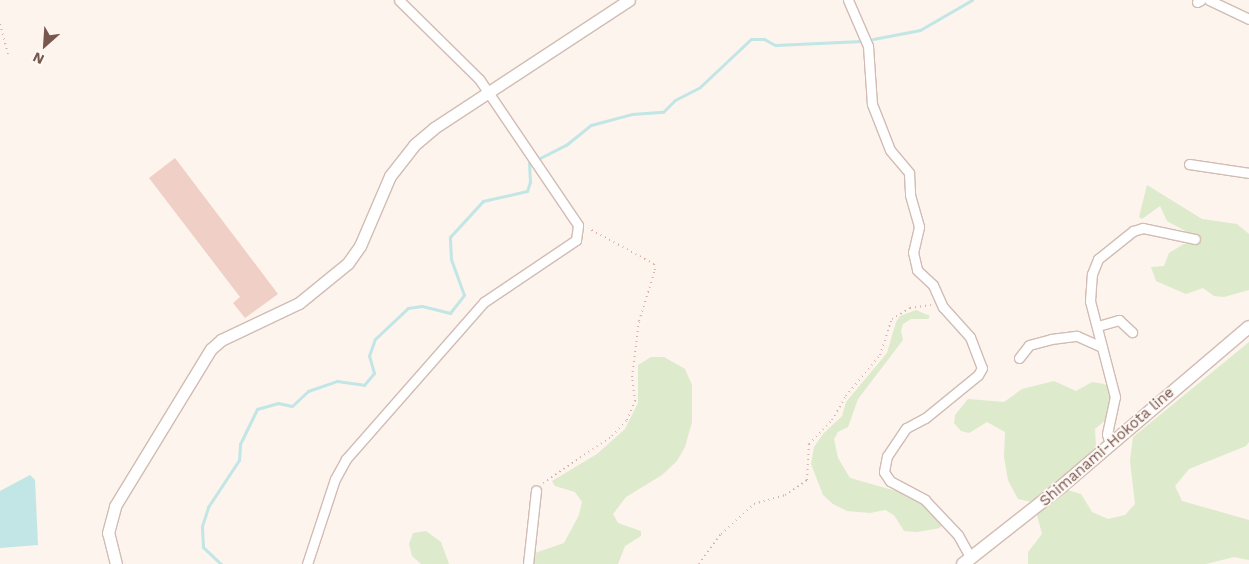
<!DOCTYPE html>
<style>
body{margin:0}
#map{position:relative;width:1249px;height:564px;overflow:hidden;background:#fcf4ed;font-family:"Work Sans",sans-serif}
div>[style]{position:absolute}
[style*='--x']{left:calc(var(--x)*1px);top:calc(var(--y)*1px);width:calc(var(--w)*1px);rotate:calc(var(--a)*1deg)}
.green>*{inset:0;background:#ddeacb}
.water>*{inset:0;background:#c1e6e5}
.stream>*{height:3px;margin:-1.5px;padding:0 1.5px;transform-origin:1.5px;border-radius:1.5px;background:#c1e6e5}
.building>*{inset:0;background:#f0cfc6}
.path>*{height:2px;margin-top:-1px;transform-origin:0;background:repeating-linear-gradient(90deg,#d6b2a8 0 1px,transparent 0 5px)}
.roads{filter:drop-shadow(1px 0 #d1bcb4) drop-shadow(-1px 0 #d1bcb4) drop-shadow(0 1px #d1bcb4) drop-shadow(0 -1px #d1bcb4)}
.minor>*{height:9px;margin:-4.5px;padding:0 4.5px;transform-origin:4.5px;border-radius:4.5px;background:#fff}
.tertiary>*{height:11px;margin:-5.5px;padding:0 5.5px;transform-origin:5.5px;border-radius:5.5px;background:#fff}
.secondary>*{height:12px;margin:-6px;padding:0 6px;transform-origin:6px;border-radius:6px;background:#fff}
span{translate:-50% -50%;white-space:nowrap;text-align:center;line-height:1.15;-webkit-text-stroke:4px #fef8f4;paint-order:stroke}
.street-label{font-size:15px;color:#78574f}
.north{position:absolute;left:20px;top:20px;width:50px;height:50px;-webkit-text-stroke:4px #fef8f4;paint-order:stroke;rotate:206deg;font-size:14px;font-weight:700;line-height:20px;text-align:center;color:#78574f}
.north::after{content:'';display:block;margin:auto;width:18px;height:22px;background:#78574f;clip-path:polygon(50% 0,100% 100%,50% 72%,0 100%)}
</style>
<div id="map">
<div class="green">
<i style="clip-path:polygon(1147px 185px,1202px 219px,1237px 224px,1249px 234px,1249px 290px,1224px 297px,1214px 296px,1203px 288px,1186px 294px,1156px 281px,1151px 267px,1164px 266px,1169px 253px,1184px 244px,1199px 244px,1200px 239px,1167px 221px,1160px 206px,1142px 219px,1139px 217px)"></i>
<i style="clip-path:polygon(916px 310px,930px 316px,928px 319px,911px 319px,903px 324px,901px 331px,903px 340px,858px 399px,848px 427px,838px 432px,834px 439px,838px 458px,850px 478px,917px 497px,942px 524px,940px 528px,917px 532px,904px 531px,894px 515px,885px 510px,870px 513px,847px 511px,833px 504px,823px 495px,811px 464px,814px 447px,823px 434px,842px 416px,846px 402px,887px 353px,896px 322px,900px 316px)"></i>
<i style="clip-path:polygon(1249px 342px,1249px 442px,1246px 446px,1189px 469px,1175px 486px,1182px 501px,1249px 520px,1249px 560px,1234px 557px,1206px 564px,1028px 564px,1028px 552px,1042px 534px,1037px 515px,1067px 490px,1081px 494px,1092px 512px,1108px 519px,1125px 515px,1135px 504px,1130px 461px,1133px 437px)"></i>
<i style="clip-path:polygon(651px 357px,664px 357px,685px 369px,692px 385px,692px 422px,685px 447px,677px 461px,662px 475px,626px 497px,613px 514px,618px 523px,641px 531px,641px 536px,625px 546px,618px 564px,532px 564px,535px 553px,564px 543px,579px 515px,582px 502px,575px 492px,555px 486px,552px 481px,597px 454px,625px 429px,638px 403px,638px 365px)"></i>
<i style="clip-path:polygon(1054px 381px,1076px 391px,1092px 382px,1104px 384px,1111px 388px,1114px 399px,1110px 416px,1095px 429px,1096px 447px,1067px 478px,1032px 502px,1018px 499px,1008px 480px,1004px 457px,1005px 432px,987px 422px,969px 433px,961px 431px,954px 423px,955px 415px,968px 399px,1004px 402px,1022px 389px)"></i>
<i style="clip-path:polygon(426px 531px,441px 542px,449px 564px,421px 564px,412px 556px,409px 544px,413px 533px)"></i>
</div>
<div class="water">
<i style="clip-path:polygon(30px 475px,35px 480px,38px 545px,0 548px,0 491px)"></i>
</div>
<div class="stream">
<i style="--x:873;--y:39;--w:48;--a:-10.8"></i>
<i style="--x:920;--y:30;--w:60;--a:-30"></i>
<i style="--x:540;--y:158;--w:29;--a:-27"></i>
<i style="--x:566;--y:145;--w:32;--a:-39"></i>
<i style="--x:591;--y:125;--w:42;--a:-15"></i>
<i style="--x:632;--y:114;--w:31;--a:-4"></i>
<i style="--x:663;--y:112;--w:17;--a:-45"></i>
<i style="--x:675;--y:100;--w:28;--a:-27"></i>
<i style="--x:700;--y:87;--w:70;--a:-43.3"></i>
<i style="--x:751;--y:39;--w:13;--a:0"></i>
<i style="--x:764;--y:39;--w:13;--a:29"></i>
<i style="--x:775;--y:45;--w:87;--a:-2.6"></i>
<i style="--x:221;--y:564;--w:25;--a:-137"></i>
<i style="--x:203;--y:547;--w:21;--a:-93"></i>
<i style="--x:202;--y:526;--w:20;--a:-72"></i>
<i style="--x:208;--y:507;--w:56;--a:-56.6"></i>
<i style="--x:239;--y:460;--w:16;--a:-86"></i>
<i style="--x:240;--y:444;--w:39;--a:-64"></i>
<i style="--x:257;--y:409;--w:22;--a:-16"></i>
<i style="--x:278;--y:403;--w:14;--a:12"></i>
<i style="--x:292;--y:406;--w:22;--a:-43"></i>
<i style="--x:308;--y:391;--w:31;--a:-19"></i>
<i style="--x:337;--y:381;--w:27;--a:8"></i>
<i style="--x:364;--y:385;--w:16;--a:-50"></i>
<i style="--x:374;--y:373;--w:18;--a:-106"></i>
<i style="--x:369;--y:356;--w:18;--a:-71"></i>
<i style="--x:375;--y:339;--w:45;--a:-43.2"></i>
<i style="--x:408;--y:308;--w:14;--a:-8"></i>
<i style="--x:422;--y:306;--w:29;--a:14"></i>
<i style="--x:450;--y:313;--w:23;--a:-52"></i>
<i style="--x:464;--y:295;--w:38;--a:-110"></i>
<i style="--x:451;--y:259;--w:22;--a:-93"></i>
<i style="--x:450;--y:237;--w:49;--a:-47.5"></i>
<i style="--x:483;--y:201;--w:45;--a:-12.8"></i>
<i style="--x:527;--y:191;--w:9;--a:-72"></i>
<i style="--x:530;--y:182;--w:19;--a:-93"></i>
</div>
<div class="building">
<i style="clip-path:polygon(175px 158px,278px 294px,245px 318px,233px 303px,240px 297px,149px 178px)"></i>
</div>
<div class="path">
<i style="--x:0;--y:24;--w:31;--a:75"></i>
<i style="--x:543;--y:483;--w:83;--a:-34.3"></i>
<i style="--x:612;--y:436;--w:22;--a:-47"></i>
<i style="--x:627;--y:420;--w:21;--a:-67"></i>
<i style="--x:635;--y:401;--w:24;--a:-97"></i>
<i style="--x:632;--y:377;--w:56;--a:-82.9"></i>
<i style="--x:639;--y:321;--w:53;--a:-72.6"></i>
<i style="--x:655;--y:270;--w:6;--a:-99"></i>
<i style="--x:654;--y:264;--w:75;--a:-151.4"></i>
<i style="--x:699;--y:564;--w:37;--a:-54"></i>
<i style="--x:721;--y:534;--w:45;--a:-42.3"></i>
<i style="--x:754;--y:504;--w:32;--a:-16"></i>
<i style="--x:785;--y:495;--w:27;--a:-34"></i>
<i style="--x:807;--y:480;--w:36;--a:-87"></i>
<i style="--x:809;--y:444;--w:33;--a:-46"></i>
<i style="--x:832;--y:420;--w:28;--a:-60"></i>
<i style="--x:846;--y:396;--w:53;--a:-50.3"></i>
<i style="--x:880;--y:355;--w:38;--a:-72"></i>
<i style="--x:892;--y:319;--w:21;--a:-31"></i>
<i style="--x:910;--y:308;--w:21;--a:-8"></i>
</div>
<div class="roads">
<div class="minor">
<i style="--x:848;--y:0;--w:50;--a:66.5"></i>
<i style="--x:868;--y:46;--w:58;--a:86.1"></i>
<i style="--x:872;--y:104;--w:49;--a:68.6"></i>
<i style="--x:890;--y:150;--w:30;--a:50"></i>
<i style="--x:909;--y:173;--w:22;--a:87"></i>
<i style="--x:910;--y:195;--w:33;--a:74"></i>
<i style="--x:919;--y:227;--w:26;--a:103"></i>
<i style="--x:913;--y:252;--w:18;--a:77"></i>
<i style="--x:917;--y:270;--w:22;--a:43"></i>
<i style="--x:933;--y:285;--w:24;--a:66"></i>
<i style="--x:943;--y:307;--w:40;--a:48"></i>
<i style="--x:970;--y:337;--w:33;--a:69"></i>
<i style="--x:982;--y:368;--w:8;--a:120"></i>
<i style="--x:978;--y:375;--w:68;--a:140.9"></i>
<i style="--x:925;--y:418;--w:21;--a:152"></i>
<i style="--x:906;--y:428;--w:34;--a:124"></i>
<i style="--x:887;--y:456;--w:16;--a:101"></i>
<i style="--x:884;--y:472;--w:11;--a:56"></i>
<i style="--x:890;--y:481;--w:40;--a:28"></i>
<i style="--x:925;--y:500;--w:48;--a:46.7"></i>
<i style="--x:958;--y:535;--w:26;--a:61"></i>
<i style="--x:1209;--y:0;--w:44;--a:25.4"></i>
<i style="--x:1197;--y:2;--w:4;--a:-27"></i>
<i style="--x:1189;--y:164;--w:61;--a:8.5"></i>
<i style="--x:1098;--y:326;--w:22;--a:-16"></i>
<i style="--x:1119;--y:320;--w:18;--a:43"></i>
<i style="--x:1019;--y:358;--w:16;--a:-52"></i>
<i style="--x:1029;--y:345;--w:23;--a:-15"></i>
<i style="--x:1051;--y:339;--w:26;--a:-7"></i>
<i style="--x:1077;--y:336;--w:27;--a:24"></i>
<i style="--x:1110;--y:444;--w:10;--a:-107"></i>
<i style="--x:1107;--y:434;--w:38;--a:-78"></i>
<i style="--x:1115;--y:397;--w:99;--a:-104.6"></i>
<i style="--x:1090;--y:301;--w:27;--a:-86"></i>
<i style="--x:1092;--y:274;--w:16;--a:-68"></i>
<i style="--x:1098;--y:259;--w:45;--a:-38.7"></i>
<i style="--x:1133;--y:231;--w:10;--a:-17"></i>
<i style="--x:1143;--y:228;--w:53;--a:11.9"></i>
<i style="--x:307;--y:564;--w:89;--a:-71.8"></i>
<i style="--x:335;--y:479;--w:23;--a:-61"></i>
<i style="--x:346;--y:459;--w:209;--a:-48.7"></i>
<i style="--x:484;--y:302;--w:111;--a:-34"></i>
<i style="--x:576;--y:240;--w:15;--a:-82"></i>
<i style="--x:578;--y:225;--w:176;--a:-124.1"></i>
<i style="--x:479;--y:79;--w:112;--a:-135.4"></i>
<i style="--x:528;--y:564;--w:74;--a:-83.8"></i>
</div>
<div class="tertiary">
<i style="--x:116;--y:564;--w:32;--a:-104"></i>
<i style="--x:108;--y:533;--w:28;--a:-75"></i>
<i style="--x:115;--y:506;--w:184;--a:-58.6"></i>
<i style="--x:211;--y:349;--w:13;--a:-42"></i>
<i style="--x:221;--y:340;--w:86;--a:-25.4"></i>
<i style="--x:299;--y:303;--w:63;--a:-39.2"></i>
<i style="--x:348;--y:263;--w:21;--a:-55"></i>
<i style="--x:360;--y:246;--w:76;--a:-66.8"></i>
<i style="--x:390;--y:176;--w:39;--a:-52"></i>
<i style="--x:414;--y:145;--w:26;--a:-40"></i>
<i style="--x:434;--y:128;--w:233;--a:-33.3"></i>
</div>
<div class="secondary">
<i style="--x:963;--y:564;--w:126;--a:-38.2"></i>
<i style="--x:1062;--y:486;--w:245;--a:-40.4"></i>
</div>
</div>
<div class="street-label">
<span style="left:1107px;top:447px;rotate:-41deg">Shimanami-Hokota line</span>
</div>
<div class="north">N</div>
</div>
